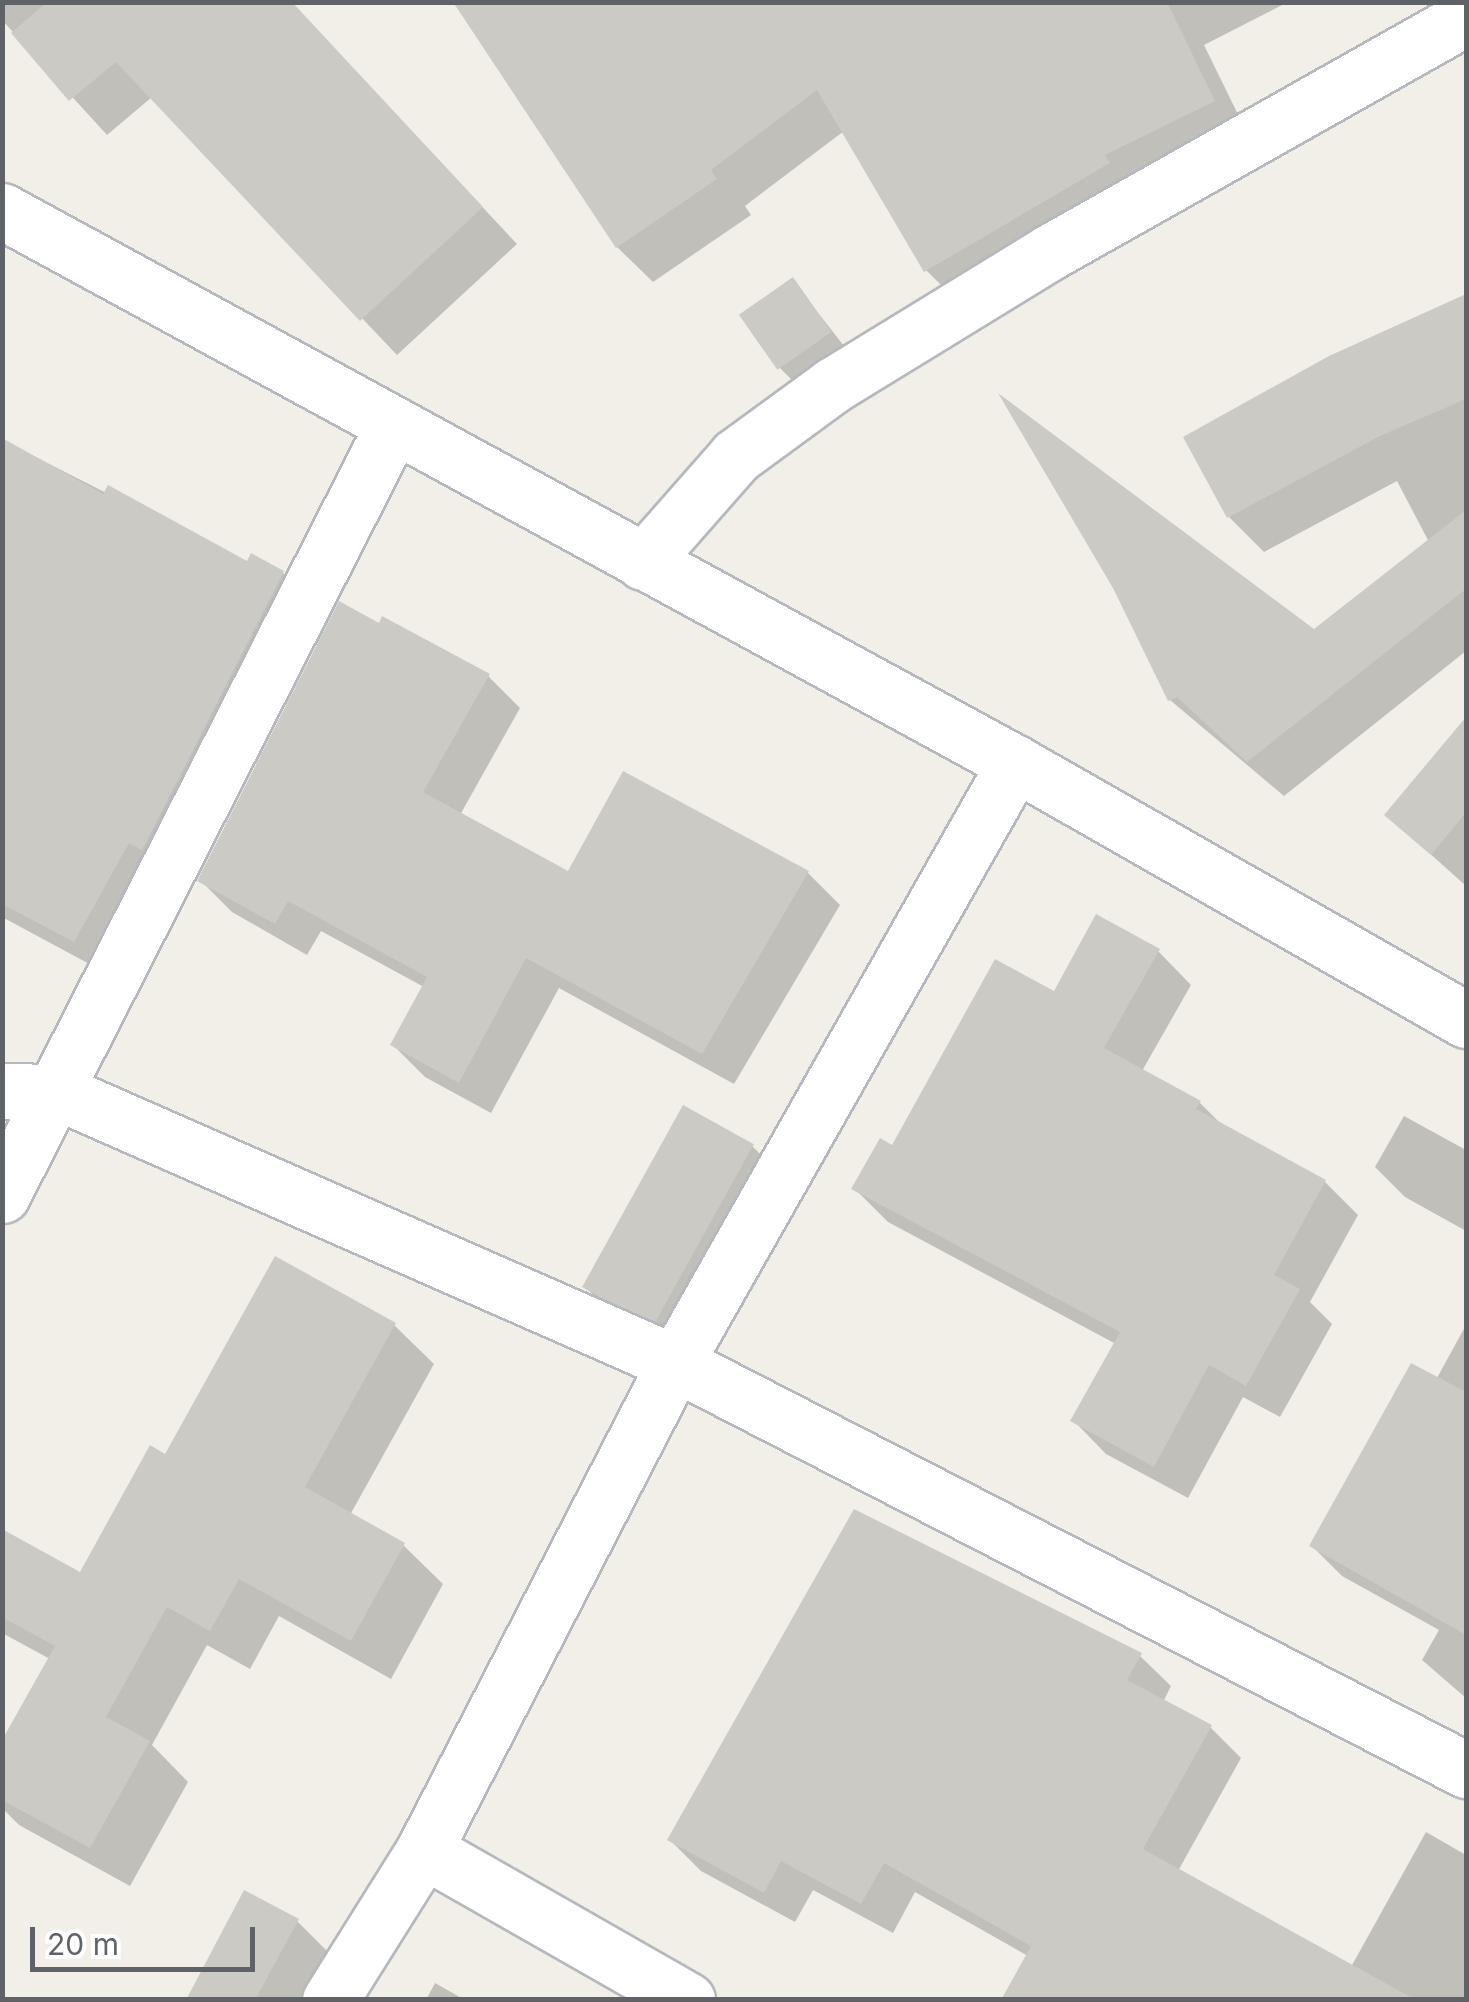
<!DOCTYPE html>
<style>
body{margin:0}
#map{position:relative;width:1469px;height:2002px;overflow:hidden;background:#f1efe8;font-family:Inter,sans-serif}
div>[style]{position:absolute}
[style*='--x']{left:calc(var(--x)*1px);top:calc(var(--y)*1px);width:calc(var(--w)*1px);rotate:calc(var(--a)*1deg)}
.shadow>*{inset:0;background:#0003}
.building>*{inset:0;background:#cccac5;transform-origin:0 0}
.roads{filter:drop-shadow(2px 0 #b5b8bc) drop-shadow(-2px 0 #b5b8bc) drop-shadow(0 2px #b5b8bc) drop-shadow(0 -2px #b5b8bc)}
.street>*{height:55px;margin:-27.5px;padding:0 27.5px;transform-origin:27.5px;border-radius:27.5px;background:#fff}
.secondary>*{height:55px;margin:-27.5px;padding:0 27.5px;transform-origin:27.5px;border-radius:27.5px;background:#fff}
span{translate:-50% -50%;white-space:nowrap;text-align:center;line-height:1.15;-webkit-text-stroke:10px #fff;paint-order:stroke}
.frame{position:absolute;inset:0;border:5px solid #5f6368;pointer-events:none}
.scale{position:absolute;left:30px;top:1927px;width:225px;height:45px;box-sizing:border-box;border:5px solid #5f6368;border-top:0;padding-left:12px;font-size:30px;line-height:35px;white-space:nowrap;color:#5f6368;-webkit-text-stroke:8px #fff;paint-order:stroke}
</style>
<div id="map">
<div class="shadow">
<i style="clip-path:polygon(2px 2px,290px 2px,517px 244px,397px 355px,152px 97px,107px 135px,2px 20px)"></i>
<i style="clip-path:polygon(456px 2px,1288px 2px,1204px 45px,1249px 137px,962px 306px,926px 270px,844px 131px,745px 206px,751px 215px,653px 282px,617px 247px)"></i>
<i style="clip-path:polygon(793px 281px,848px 351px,798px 386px,780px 368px)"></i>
<i style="clip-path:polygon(1466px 297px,1466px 651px,1284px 796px,1170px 700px,1314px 632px,1429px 542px,1397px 481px,1264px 552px,1229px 517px,1330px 358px)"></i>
<i style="clip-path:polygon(2px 440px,248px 565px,283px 573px,317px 607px,108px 974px,2px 917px)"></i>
<i style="clip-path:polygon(488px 676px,520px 708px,460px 815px,568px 874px,624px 774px,808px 873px,840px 905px,734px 1084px,559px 988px,491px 1113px,425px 1077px,393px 1045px,424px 987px,321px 931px,307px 955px,232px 912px,200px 880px)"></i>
<i style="clip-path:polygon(1466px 721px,1466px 886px,1387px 815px)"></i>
<i style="clip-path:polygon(1158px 951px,1191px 985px,1142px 1071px,1200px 1103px,1224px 1127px,1325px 1182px,1358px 1215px,1310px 1302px,1332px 1324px,1280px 1417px,1243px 1397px,1188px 1498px,1106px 1454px,1073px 1420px,1116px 1344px,888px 1222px,855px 1189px,1055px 995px)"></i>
<i style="clip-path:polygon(1404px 1116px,1466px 1150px,1466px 1231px,1405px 1197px,1375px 1167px)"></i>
<i style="clip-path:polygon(752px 1146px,788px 1181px,691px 1354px,621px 1322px,585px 1287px)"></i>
<i style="clip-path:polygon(394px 1325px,434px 1364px,350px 1515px,403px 1545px,443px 1584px,391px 1679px,279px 1616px,250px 1669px,207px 1645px,152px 1745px,188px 1782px,130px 1886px,19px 1825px,2px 1808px,2px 1745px,50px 1659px,2px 1633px,2px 1532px,81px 1575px,166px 1457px)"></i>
<i style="clip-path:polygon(1466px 1325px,1466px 1698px,1422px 1660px,1439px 1630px,1342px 1576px,1312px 1546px,1437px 1378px)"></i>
<i style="clip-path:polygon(1140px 1656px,1171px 1686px,1163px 1702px,1210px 1727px,1241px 1758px,1178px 1871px,1351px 1967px,1426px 1832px,1466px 1855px,1466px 2000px,1004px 2000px,1028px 1956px,915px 1892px,893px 1933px,813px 1890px,795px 1922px,701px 1871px,670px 1840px)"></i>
<i style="clip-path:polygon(245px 1893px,298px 1922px,327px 1951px,299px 2000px,188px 2000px)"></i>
<i style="clip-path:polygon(435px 1983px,465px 2000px,426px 2000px)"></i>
</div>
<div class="building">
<i style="clip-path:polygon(47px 2px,292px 2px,483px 207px,360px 321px,116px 62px,69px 101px,11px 33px)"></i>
<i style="clip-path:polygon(453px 2px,1167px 2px,1215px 101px,1105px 155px,1110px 163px,924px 272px,817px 90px,711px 170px,717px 179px,616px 248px)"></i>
<i style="left:793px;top:277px;width:67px;height:66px;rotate:55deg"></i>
<i style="clip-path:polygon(1466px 294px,1466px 399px,1380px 436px,1227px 518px,1183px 437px,1329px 356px)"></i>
<i style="clip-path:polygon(998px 393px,1314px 629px,1466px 510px,1466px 589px,1247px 762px,1177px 697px,1168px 701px,1113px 588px)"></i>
<i style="clip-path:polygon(2px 438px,103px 494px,108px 485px,247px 561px,251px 553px,284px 571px,142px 850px,129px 843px,74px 942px,2px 904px)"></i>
<i style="clip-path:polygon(339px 601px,379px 623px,382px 616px,490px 674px,423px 792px,568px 871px,623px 771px,809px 871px,702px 1054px,526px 958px,459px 1083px,390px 1045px,427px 977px,288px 901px,275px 924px,197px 881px)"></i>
<i style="clip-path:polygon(1466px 717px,1466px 812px,1431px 855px,1384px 815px)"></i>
<i style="clip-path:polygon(1096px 914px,1160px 949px,1104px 1048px,1201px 1101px,1196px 1109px,1326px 1180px,1274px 1275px,1300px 1289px,1246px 1386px,1209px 1365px,1154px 1467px,1070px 1421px,1120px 1332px,851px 1189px,880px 1138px,892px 1145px,995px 959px,1054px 991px)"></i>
<i style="left:683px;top:1105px;width:81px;height:208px;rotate:29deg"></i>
<i style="clip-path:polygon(275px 1256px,396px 1323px,305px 1487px,405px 1543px,351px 1641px,239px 1579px,210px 1631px,167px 1607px,106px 1717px,150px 1741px,90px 1848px,2px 1800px,2px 1740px,55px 1646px,2px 1617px,2px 1529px,80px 1572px,150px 1445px,165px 1454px)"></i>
<i style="clip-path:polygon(1411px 1363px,1466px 1392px,1466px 1635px,1309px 1546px)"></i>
<i style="clip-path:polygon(854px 1509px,1142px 1653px,1127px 1680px,1212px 1725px,1143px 1849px,1416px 2000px,1001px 2000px,1031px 1946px,884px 1863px,861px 1904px,781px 1861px,764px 1893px,667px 1840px)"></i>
<i style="clip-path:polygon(244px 1890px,299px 1919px,255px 2000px,186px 2000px)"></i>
</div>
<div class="roads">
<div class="street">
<i style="--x:643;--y:562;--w:141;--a:-48.7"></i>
<i style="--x:736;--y:456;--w:120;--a:-36.2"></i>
<i style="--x:833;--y:385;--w:255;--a:-31.5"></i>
<i style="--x:1050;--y:252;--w:477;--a:-29.4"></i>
<i style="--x:2;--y:1091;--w:56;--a:1"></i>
<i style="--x:58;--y:1092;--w:674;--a:23.71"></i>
<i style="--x:675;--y:1363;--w:890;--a:27.23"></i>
<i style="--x:2;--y:1195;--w:860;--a:-63.05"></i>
<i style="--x:424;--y:1850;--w:303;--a:29.7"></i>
<i style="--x:330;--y:2000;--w:177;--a:-57.9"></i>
<i style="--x:424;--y:1850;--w:548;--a:-62.73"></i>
<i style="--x:675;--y:1363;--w:690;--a:-60.46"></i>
</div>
<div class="secondary">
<i style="--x:2;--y:211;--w:1154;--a:28.59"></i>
<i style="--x:1015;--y:763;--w:519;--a:29.68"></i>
</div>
</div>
<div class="frame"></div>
<div class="scale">20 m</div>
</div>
